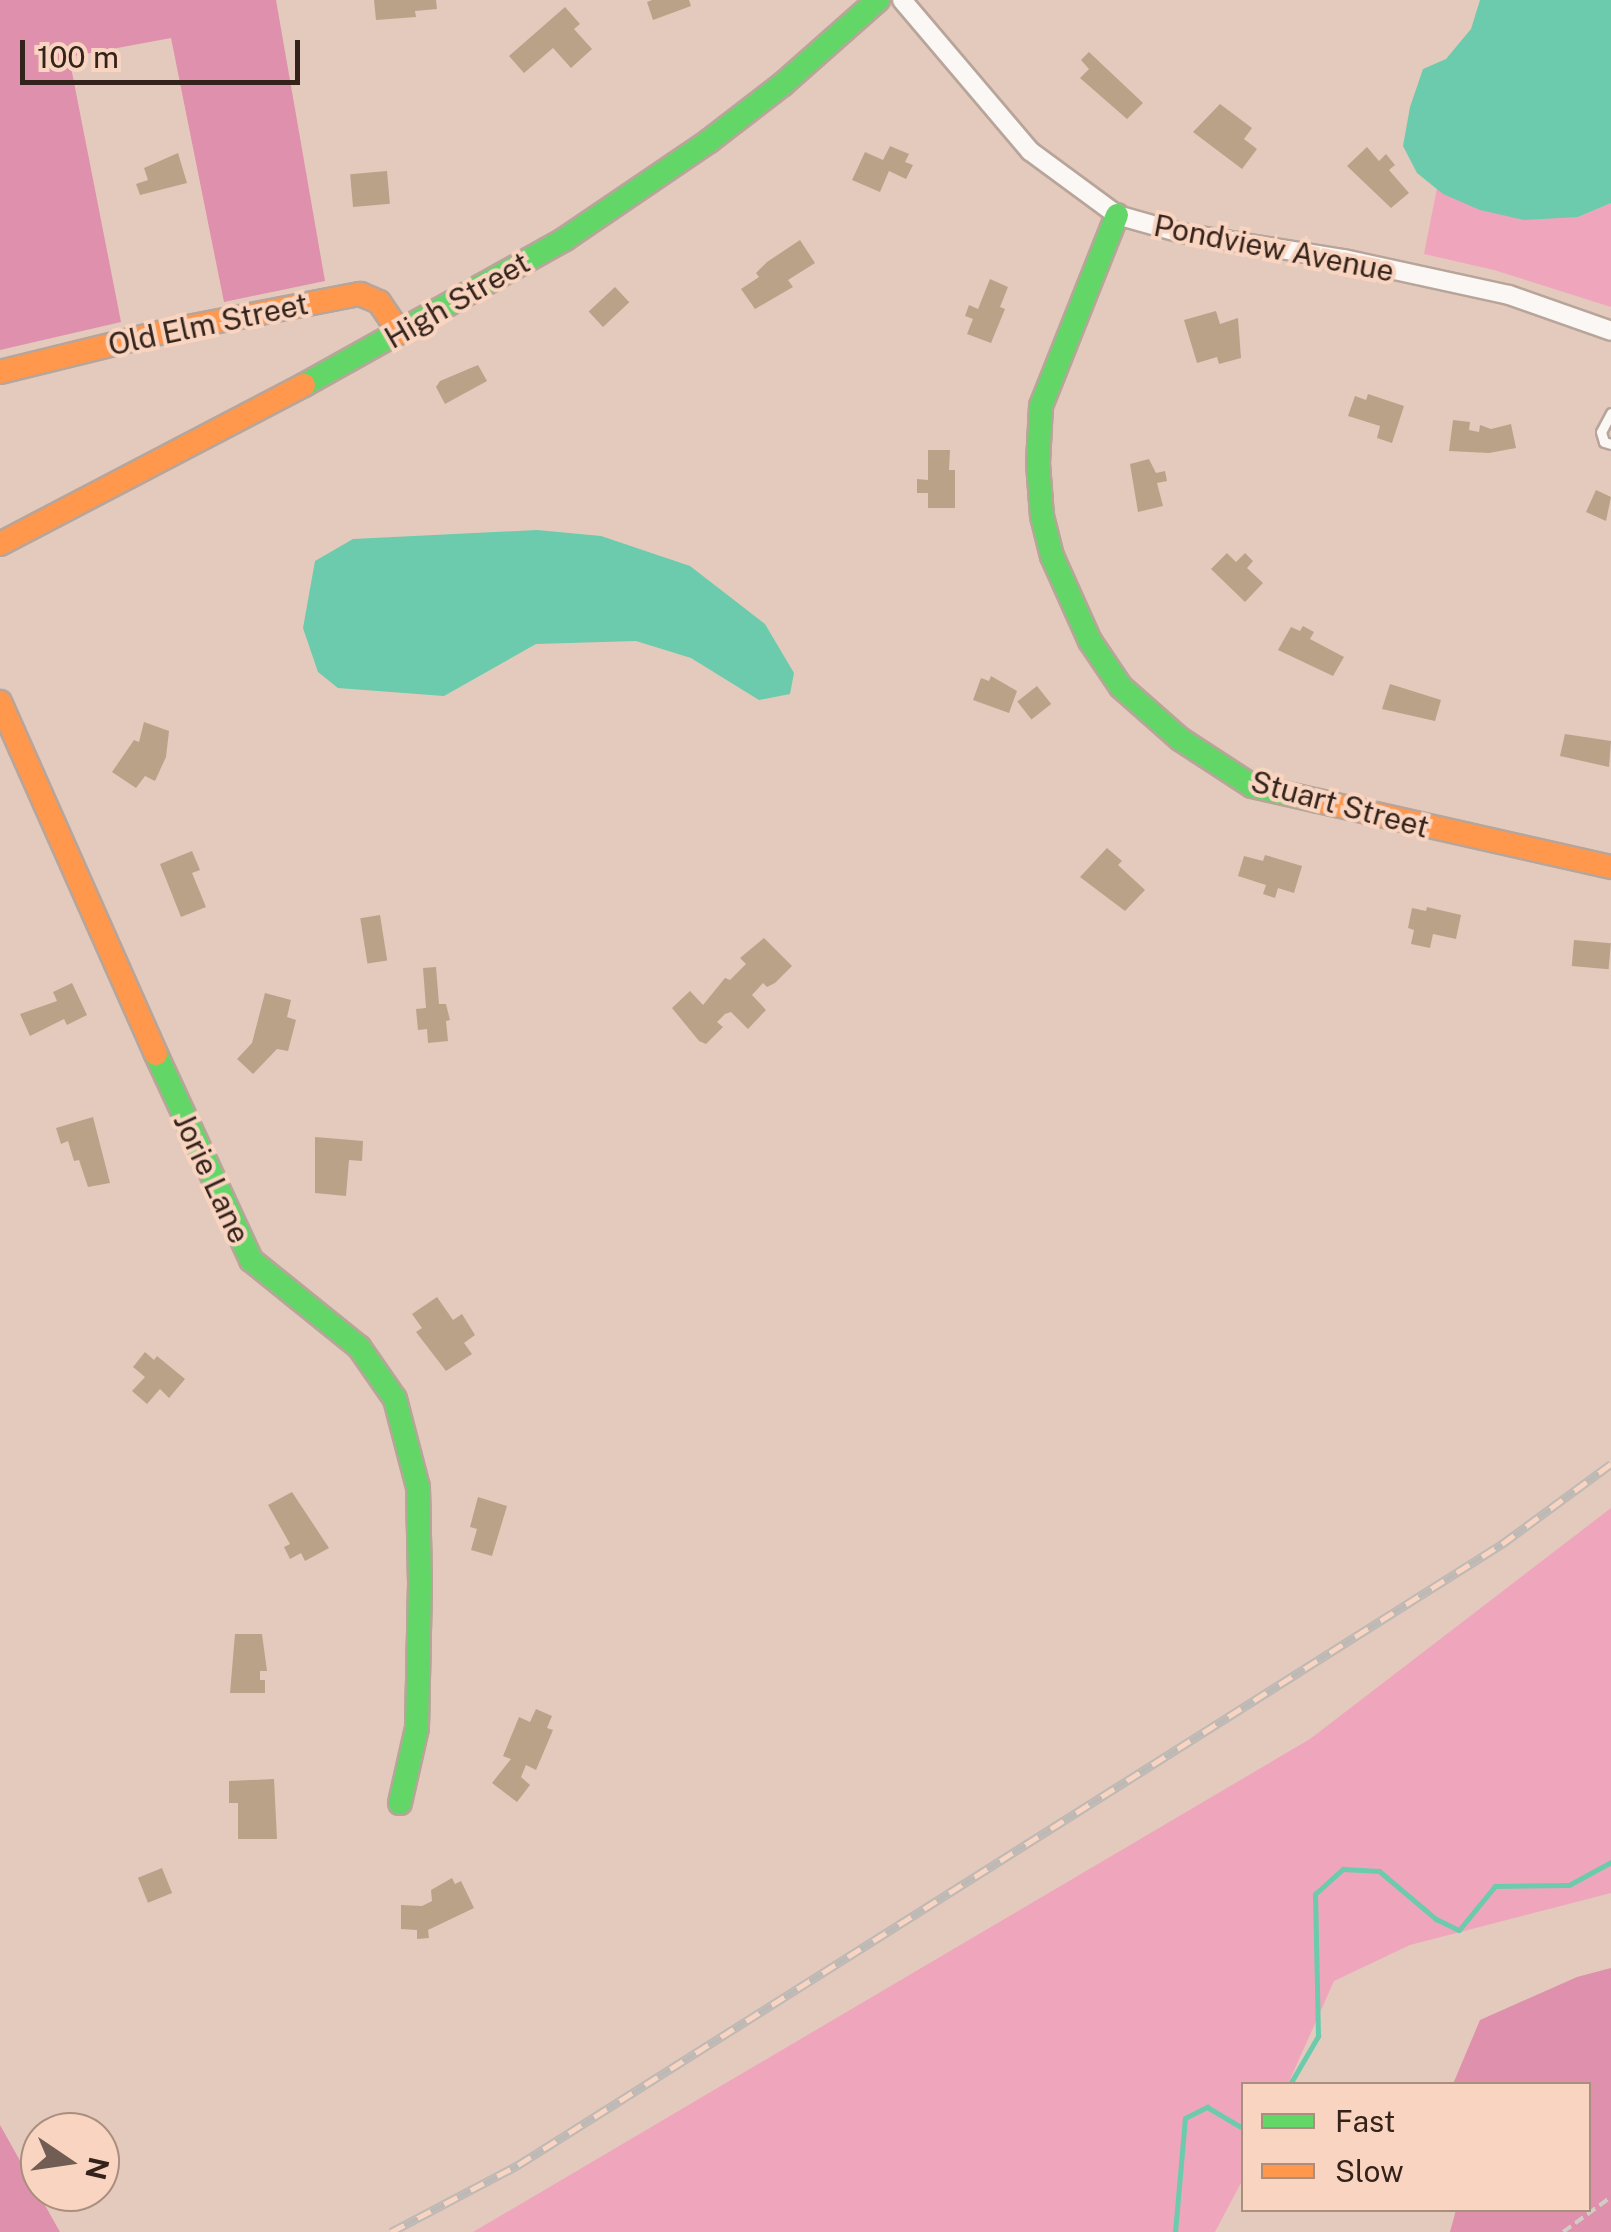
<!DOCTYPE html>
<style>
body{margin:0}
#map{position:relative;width:1611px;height:2232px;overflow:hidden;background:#e3cabc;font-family:"Public Sans",sans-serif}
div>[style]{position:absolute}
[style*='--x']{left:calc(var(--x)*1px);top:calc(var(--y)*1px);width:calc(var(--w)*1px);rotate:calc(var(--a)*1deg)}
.green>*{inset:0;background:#efa6bd}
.forest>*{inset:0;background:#df90ac}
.water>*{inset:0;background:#6bcbac}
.stream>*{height:5px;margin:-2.5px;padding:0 2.5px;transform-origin:2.5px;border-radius:2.5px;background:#6bcbac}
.building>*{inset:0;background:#baa289;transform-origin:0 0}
.path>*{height:4px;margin-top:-2px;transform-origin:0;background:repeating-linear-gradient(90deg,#d2cbc6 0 10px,transparent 0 15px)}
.roads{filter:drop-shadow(2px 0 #b8a59a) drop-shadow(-2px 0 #b8a59a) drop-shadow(0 2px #b8a59a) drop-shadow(0 -2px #b8a59a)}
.lane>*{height:9px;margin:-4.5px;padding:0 4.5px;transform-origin:4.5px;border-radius:4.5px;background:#fbf7f5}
.street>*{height:18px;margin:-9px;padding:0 9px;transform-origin:9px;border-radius:9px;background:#fbf7f5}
.fast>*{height:22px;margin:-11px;padding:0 11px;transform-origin:11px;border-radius:11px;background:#63d668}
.slow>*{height:22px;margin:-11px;padding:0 11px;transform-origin:11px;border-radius:11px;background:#ff974d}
.rail>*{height:9px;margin-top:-4.5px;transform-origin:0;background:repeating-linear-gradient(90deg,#f9d5c1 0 15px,#bfb9b6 0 30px);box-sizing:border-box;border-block:2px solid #bfb9b6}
span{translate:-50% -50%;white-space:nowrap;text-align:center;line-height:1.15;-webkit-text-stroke:8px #f9d5c1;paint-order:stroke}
.street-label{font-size:30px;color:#34231a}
.legend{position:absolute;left:1241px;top:2082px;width:350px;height:130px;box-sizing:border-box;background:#f9d5c1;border:2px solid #aa8e7e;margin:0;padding:12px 18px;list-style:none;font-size:30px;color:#34231a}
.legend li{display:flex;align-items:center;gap:20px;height:50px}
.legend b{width:50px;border:2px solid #aa8e7e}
.north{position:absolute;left:20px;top:2112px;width:100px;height:100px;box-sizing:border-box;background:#f9d5c1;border:2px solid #aa8e7e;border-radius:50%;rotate:103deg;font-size:28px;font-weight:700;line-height:40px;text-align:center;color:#34231a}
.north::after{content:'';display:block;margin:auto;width:35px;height:45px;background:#715d53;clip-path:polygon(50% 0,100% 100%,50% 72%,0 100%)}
.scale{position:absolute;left:20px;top:40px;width:280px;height:45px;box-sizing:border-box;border:5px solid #34231a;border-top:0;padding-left:12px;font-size:30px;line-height:35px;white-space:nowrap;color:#34231a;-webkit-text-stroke:8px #f9d5c1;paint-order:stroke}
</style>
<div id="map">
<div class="green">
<i style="clip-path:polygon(1437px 188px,1443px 194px,1578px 217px,1611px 203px,1611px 307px,1494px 270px,1424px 254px)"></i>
<i style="clip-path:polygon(1611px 1508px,1611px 1893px,1410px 1945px,1334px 1981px,1288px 2084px,1244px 2084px,1243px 2179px,1215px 2232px,473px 2232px,1310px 1739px)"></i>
</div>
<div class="forest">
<i style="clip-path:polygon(0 0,276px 0,325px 281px,224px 302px,171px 38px,69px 57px,121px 322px,0 350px)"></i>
<i style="clip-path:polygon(1611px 1968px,1611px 2232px,1450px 2232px,1456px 2210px,1588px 2210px,1588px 2084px,1453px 2084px,1480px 2020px,1577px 1977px)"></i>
<i style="clip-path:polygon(0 2125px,60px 2232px,0 2232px)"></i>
</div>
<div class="water">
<i style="clip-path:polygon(1480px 0,1611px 0,1611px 203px,1578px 217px,1524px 220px,1480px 210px,1443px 194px,1417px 173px,1403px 146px,1410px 107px,1423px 69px,1446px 59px,1471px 29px)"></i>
<i style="clip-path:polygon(537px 530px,601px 536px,690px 566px,765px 624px,794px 673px,790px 694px,759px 700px,691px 658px,636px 641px,536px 644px,444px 696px,338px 688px,318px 672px,303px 628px,315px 561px,353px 539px)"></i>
</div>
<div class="stream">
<i style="--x:1290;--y:2084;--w:56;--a:-59.7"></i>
<i style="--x:1318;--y:2036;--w:142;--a:-91.2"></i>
<i style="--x:1315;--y:1894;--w:38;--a:-42"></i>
<i style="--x:1343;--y:1869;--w:36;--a:3"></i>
<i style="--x:1379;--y:1871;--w:75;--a:40.1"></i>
<i style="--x:1436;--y:1919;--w:25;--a:26"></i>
<i style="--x:1459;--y:1930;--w:57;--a:-50.7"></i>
<i style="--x:1495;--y:1886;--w:74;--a:-0.8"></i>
<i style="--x:1569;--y:1885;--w:48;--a:-28.7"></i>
<i style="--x:1175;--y:2232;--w:114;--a:-85"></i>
<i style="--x:1185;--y:2118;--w:25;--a:-27"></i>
<i style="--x:1207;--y:2107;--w:43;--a:30.7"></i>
</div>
<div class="building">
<i style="clip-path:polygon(374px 0,436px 0,437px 9px,415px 11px,416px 17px,376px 20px)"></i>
<i style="clip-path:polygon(652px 0,689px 0,691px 6px,653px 20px,647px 2px)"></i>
<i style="clip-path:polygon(565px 7px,580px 24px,574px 29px,592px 49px,571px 68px,553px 48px,524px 73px,509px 56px)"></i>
<i style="clip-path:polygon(1089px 52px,1143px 103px,1127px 119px,1080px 78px,1089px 69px,1081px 60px)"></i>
<i style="clip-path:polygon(1220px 104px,1252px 128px,1244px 139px,1257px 149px,1242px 169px,1193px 132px)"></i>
<i style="clip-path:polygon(890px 146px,909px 154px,905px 162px,913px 165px,906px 179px,889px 171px,880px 192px,852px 180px,865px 152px,883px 160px)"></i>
<i style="clip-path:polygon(1367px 147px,1379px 161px,1386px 154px,1395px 165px,1389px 170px,1409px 193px,1391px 208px,1347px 166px)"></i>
<i style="clip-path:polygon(178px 153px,187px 183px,140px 195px,136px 184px,148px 180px,144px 168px)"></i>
<i style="left:387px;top:171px;width:33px;height:37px;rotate:85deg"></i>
<i style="clip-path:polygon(800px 240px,815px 263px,788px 280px,793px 287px,755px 309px,741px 289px,759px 277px,756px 273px,767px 262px)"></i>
<i style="clip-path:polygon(990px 279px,1008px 287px,1000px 307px,1005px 309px,991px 343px,967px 334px,973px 319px,965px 316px,969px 305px,978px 309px)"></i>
<i style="left:615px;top:287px;width:21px;height:36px;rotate:47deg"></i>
<i style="clip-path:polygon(1216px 311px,1220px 324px,1238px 318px,1241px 358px,1219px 364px,1217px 357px,1197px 363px,1184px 320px)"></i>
<i style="clip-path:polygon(478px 365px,487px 381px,445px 404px,436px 387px,440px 381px)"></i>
<i style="clip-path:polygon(1368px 394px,1404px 406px,1392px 443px,1377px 438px,1380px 426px,1348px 416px,1355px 396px,1366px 400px)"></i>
<i style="clip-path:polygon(1453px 420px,1470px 422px,1469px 430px,1479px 432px,1480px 425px,1491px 429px,1511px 424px,1516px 448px,1489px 453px,1449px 451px)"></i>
<i style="clip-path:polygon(928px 450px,950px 450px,949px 470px,955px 470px,955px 508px,928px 508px,928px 493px,917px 493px,917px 479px,928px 480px)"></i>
<i style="clip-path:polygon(1149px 459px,1156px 473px,1165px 471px,1167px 481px,1157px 483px,1163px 506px,1138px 512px,1130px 464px)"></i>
<i style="clip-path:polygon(1596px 490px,1611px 497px,1606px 521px,1586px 512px)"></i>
<i style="clip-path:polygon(1227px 553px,1236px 562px,1245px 553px,1253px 561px,1247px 568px,1263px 583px,1245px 602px,1211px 569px)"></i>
<i style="clip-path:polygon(1303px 626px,1314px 632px,1310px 639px,1344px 657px,1333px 676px,1278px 650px,1291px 627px,1300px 631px)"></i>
<i style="clip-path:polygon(991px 676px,1017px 691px,1009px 713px,973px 700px,981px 678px,989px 681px)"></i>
<i style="clip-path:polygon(1390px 684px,1441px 700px,1435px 721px,1382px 709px)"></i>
<i style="left:1037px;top:686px;width:23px;height:25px;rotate:52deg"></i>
<i style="clip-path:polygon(144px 722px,169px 731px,166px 757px,155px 781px,145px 776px,136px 788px,112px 772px,134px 740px,139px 742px)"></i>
<i style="clip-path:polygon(1565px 734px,1611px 741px,1609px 767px,1560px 756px)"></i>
<i style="clip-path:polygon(1107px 848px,1122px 861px,1118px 865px,1145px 890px,1125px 911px,1080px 877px)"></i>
<i style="clip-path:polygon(192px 851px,200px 870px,192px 873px,206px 907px,181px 917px,160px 864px)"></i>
<i style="clip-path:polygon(1265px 855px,1302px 866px,1294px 893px,1278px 888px,1275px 898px,1263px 894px,1266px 885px,1238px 876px,1244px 856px,1263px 861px)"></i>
<i style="clip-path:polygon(1427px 907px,1461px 915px,1456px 939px,1433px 934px,1430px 948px,1411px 944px,1414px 930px,1408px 928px,1412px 908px,1426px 911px)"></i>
<i style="left:380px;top:915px;width:46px;height:20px;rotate:81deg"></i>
<i style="clip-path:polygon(764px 938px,792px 966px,775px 983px,767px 987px,763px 983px,752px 995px,766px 1010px,748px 1029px,731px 1012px,725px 1014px,717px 1022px,723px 1027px,706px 1044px,699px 1041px,672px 1008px,690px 991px,703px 1005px,725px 978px,730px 980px,746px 964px,740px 958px)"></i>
<i style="left:1574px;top:940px;width:37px;height:26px;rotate:5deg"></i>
<i style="clip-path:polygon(436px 967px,439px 1004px,446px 1004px,450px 1020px,446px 1021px,448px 1041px,428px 1043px,427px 1029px,418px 1030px,416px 1009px,426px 1008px,423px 968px)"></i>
<i style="clip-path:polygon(72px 983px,87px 1015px,67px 1025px,64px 1019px,30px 1036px,20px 1014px,57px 1001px,53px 992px)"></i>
<i style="clip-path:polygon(265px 993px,291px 1000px,287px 1017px,296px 1020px,288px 1051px,277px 1049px,253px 1074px,237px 1059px,252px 1043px)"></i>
<i style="clip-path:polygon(93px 1117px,110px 1183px,88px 1187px,79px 1160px,74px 1161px,68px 1141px,61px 1144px,56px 1128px)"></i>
<i style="clip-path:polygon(315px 1137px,363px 1141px,362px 1161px,349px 1160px,346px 1196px,315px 1193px)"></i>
<i style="clip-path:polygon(437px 1297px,453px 1320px,462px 1314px,475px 1335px,464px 1343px,472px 1354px,446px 1371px,416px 1332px,422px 1328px,412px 1314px)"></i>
<i style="clip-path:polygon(145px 1352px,154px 1360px,157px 1356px,185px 1379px,169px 1398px,160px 1389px,147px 1404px,132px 1391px,145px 1377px,133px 1367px)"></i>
<i style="clip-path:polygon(292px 1492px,329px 1548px,305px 1561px,301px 1553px,290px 1559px,284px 1547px,290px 1544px,268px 1505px)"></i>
<i style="clip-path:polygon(478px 1497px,507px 1506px,492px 1556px,471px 1550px,477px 1529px,470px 1527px)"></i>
<i style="clip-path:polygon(235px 1634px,262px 1634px,267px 1671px,260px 1671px,260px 1680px,265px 1680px,265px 1693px,230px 1693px)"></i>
<i style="clip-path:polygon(536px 1709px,552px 1716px,547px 1728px,553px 1730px,536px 1770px,526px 1765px,521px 1777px,530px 1785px,517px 1802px,492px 1783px,511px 1759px,503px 1756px,519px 1717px,530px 1722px)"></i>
<i style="clip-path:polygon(274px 1779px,277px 1839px,238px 1839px,238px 1803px,229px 1803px,229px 1781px)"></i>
<i style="left:162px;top:1868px;width:27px;height:26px;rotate:68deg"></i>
<i style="clip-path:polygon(452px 1878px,455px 1884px,461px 1881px,474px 1908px,428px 1930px,429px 1938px,417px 1939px,417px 1930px,401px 1929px,401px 1905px,422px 1906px,432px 1901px,431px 1890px)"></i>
</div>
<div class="path">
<i style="--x:1563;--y:2232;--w:59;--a:-36.1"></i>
</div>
<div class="roads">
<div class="lane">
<i style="--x:1611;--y:413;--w:21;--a:118"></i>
<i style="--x:1601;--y:432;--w:10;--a:73"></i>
<i style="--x:1604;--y:442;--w:7;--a:16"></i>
</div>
<div class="street">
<i style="--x:902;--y:0;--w:198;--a:49.7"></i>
<i style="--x:1030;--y:151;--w:108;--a:36.3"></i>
<i style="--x:1117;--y:215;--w:66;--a:15.7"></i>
<i style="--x:1181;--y:233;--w:165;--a:9.1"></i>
<i style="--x:1344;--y:259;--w:169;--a:12.3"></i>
<i style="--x:1509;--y:295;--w:108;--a:19.4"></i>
</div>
<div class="fast">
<i style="--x:1117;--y:215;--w:206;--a:111.7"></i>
<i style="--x:1041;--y:406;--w:57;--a:93"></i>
<i style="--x:1038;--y:463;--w:53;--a:85.7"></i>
<i style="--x:1042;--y:516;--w:41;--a:76"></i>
<i style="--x:1052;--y:556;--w:93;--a:65.9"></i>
<i style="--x:1090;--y:641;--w:55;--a:56"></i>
<i style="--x:1121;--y:687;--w:79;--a:41.4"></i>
<i style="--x:1180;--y:739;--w:86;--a:33.1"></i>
<i style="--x:1252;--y:786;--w:68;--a:12.8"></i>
<i style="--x:304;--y:385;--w:299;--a:-29.2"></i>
<i style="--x:565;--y:239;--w:174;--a:-34.2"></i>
<i style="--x:709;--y:141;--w:93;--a:-37.6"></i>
<i style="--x:783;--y:84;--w:127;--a:-41.5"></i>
<i style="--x:156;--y:1054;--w:227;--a:65.2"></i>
<i style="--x:251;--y:1260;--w:139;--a:38.9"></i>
<i style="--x:359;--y:1347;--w:63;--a:55.3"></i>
<i style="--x:395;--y:1399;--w:91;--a:75.4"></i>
<i style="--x:418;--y:1487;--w:97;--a:88.8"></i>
<i style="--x:420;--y:1584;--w:144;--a:91.2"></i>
<i style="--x:417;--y:1728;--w:77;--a:102.8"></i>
</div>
<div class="slow">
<i style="--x:0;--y:372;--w:172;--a:-13.8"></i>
<i style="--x:167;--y:331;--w:197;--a:-10.9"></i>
<i style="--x:360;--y:294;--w:21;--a:23"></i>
<i style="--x:379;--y:302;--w:37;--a:56"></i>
<i style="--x:0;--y:544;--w:343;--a:-27.6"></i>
<i style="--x:0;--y:702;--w:385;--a:66.1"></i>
<i style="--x:1318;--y:801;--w:300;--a:12.7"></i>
</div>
</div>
<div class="rail">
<i style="--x:391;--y:2232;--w:144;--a:-27.8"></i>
<i style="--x:518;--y:2165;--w:1164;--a:-32.26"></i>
<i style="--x:1502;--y:1544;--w:135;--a:-36.3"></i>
</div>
<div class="street-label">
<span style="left:1274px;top:248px;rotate:11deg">Pondview Avenue</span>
<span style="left:457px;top:300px;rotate:-30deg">High Street</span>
<span style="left:208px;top:324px;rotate:-12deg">Old Elm Street</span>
<span style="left:1340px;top:804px;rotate:15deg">Stuart Street</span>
<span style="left:212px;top:1178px;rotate:65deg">Jorie Lane</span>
</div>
<ul class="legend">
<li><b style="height:12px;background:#63d668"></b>Fast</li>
<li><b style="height:12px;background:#ff974d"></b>Slow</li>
</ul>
<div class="north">N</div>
<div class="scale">100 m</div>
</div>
